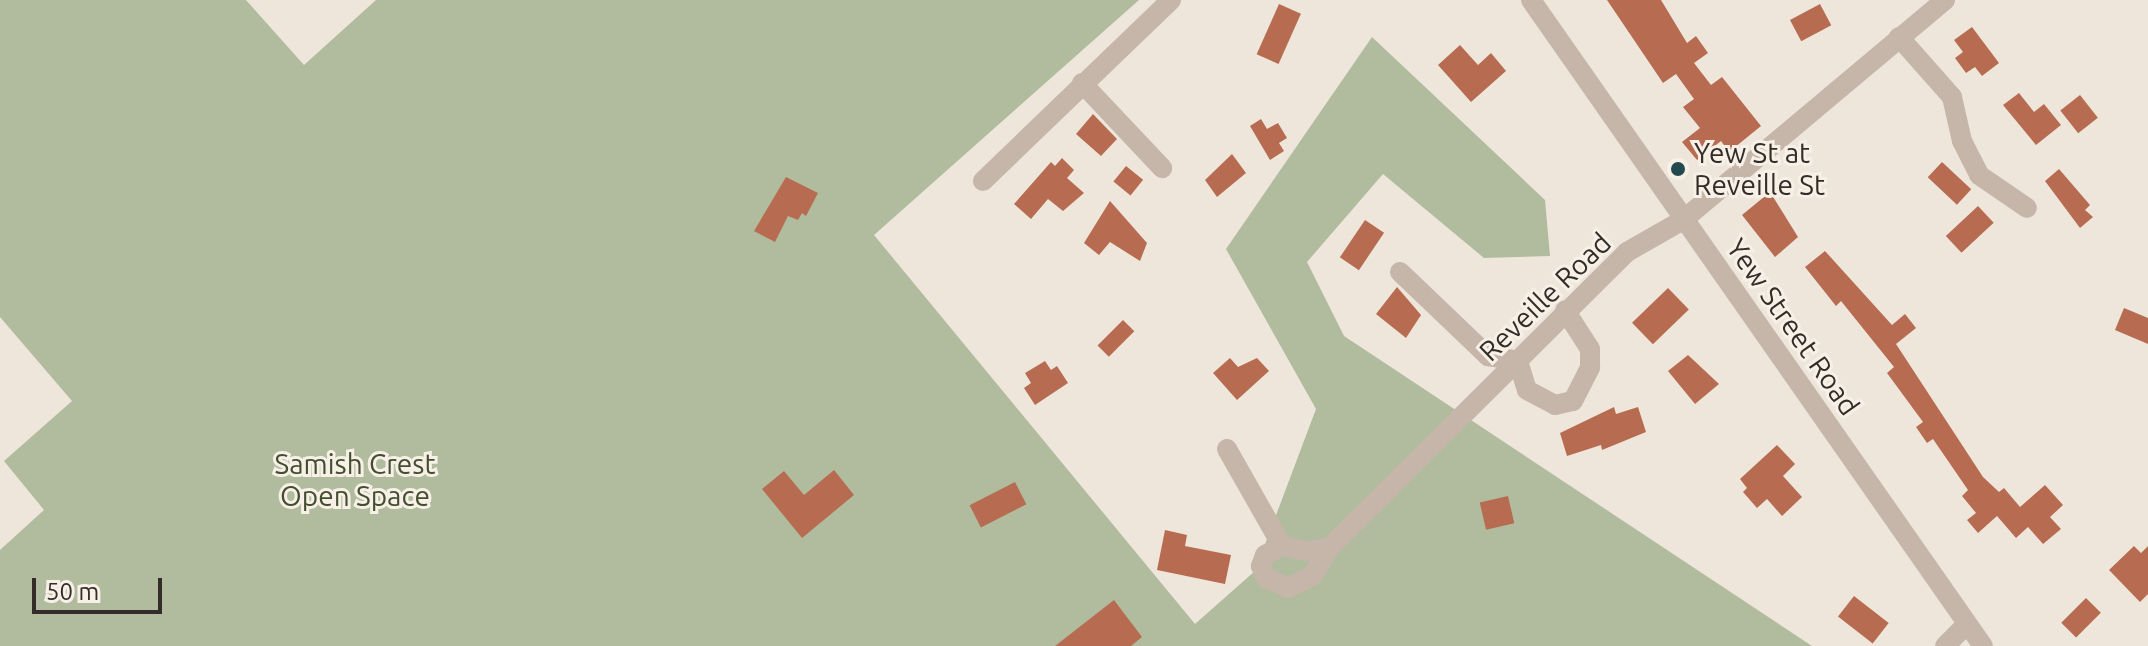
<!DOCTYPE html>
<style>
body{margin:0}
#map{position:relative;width:2148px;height:646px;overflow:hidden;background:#eee6db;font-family:Ubuntu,sans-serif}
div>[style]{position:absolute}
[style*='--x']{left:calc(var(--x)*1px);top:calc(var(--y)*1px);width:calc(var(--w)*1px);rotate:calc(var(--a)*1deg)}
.green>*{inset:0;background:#b1bb9d}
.building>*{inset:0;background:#b76c51;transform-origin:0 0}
.minor>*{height:20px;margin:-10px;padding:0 10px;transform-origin:10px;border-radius:10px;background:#c5b6a9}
.dots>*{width:22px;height:22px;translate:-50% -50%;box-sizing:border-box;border:4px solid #f7f0e7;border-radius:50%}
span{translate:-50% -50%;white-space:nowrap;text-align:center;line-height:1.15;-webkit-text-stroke:6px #f7f0e7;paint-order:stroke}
.poi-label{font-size:28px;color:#332c28}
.left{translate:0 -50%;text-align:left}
.street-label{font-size:28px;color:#332c28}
.park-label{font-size:28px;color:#424e2f}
.scale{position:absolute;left:32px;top:578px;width:130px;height:36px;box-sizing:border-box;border:4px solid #332c28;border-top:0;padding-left:10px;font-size:24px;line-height:28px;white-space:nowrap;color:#332c28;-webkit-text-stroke:6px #f7f0e7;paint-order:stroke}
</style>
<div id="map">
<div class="green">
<i style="clip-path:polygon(0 0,246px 0,304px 65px,376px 0,1139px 0,874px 235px,1195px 624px,1255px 571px,1316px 409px,1226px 249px,1372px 37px,1545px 200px,1550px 256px,1484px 258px,1383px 174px,1307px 262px,1344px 336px,1812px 646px,0 646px,0 550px,44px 510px,4px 461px,72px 401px,0 317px)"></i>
</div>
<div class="building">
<i style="clip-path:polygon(1607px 0,1661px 0,1687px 43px,1696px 36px,1708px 53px,1694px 63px,1711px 85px,1722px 77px,1761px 126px,1729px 152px,1721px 141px,1697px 160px,1682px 142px,1700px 128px,1683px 107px,1694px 99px,1676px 74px,1663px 83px)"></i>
<i style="left:1279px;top:4px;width:24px;height:55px;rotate:24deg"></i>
<i style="left:1820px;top:4px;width:24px;height:34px;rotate:62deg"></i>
<i style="clip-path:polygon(1972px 27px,1999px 63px,1982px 76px,1975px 67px,1966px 73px,1955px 58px,1963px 52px,1954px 40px)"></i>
<i style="clip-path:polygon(1460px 45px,1478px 65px,1491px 53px,1506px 71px,1471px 102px,1438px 65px)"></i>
<i style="clip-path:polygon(2019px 93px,2034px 112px,2044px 104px,2061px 125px,2036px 145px,2003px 105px)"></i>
<i style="left:2080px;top:95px;width:29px;height:25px;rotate:52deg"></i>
<i style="clip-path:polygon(1093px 114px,1117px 139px,1101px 156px,1076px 134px)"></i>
<i style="clip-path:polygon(1261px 119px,1267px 129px,1278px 123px,1287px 138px,1279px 143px,1284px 151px,1270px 160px,1250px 126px)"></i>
<i style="clip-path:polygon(1232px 154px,1246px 173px,1217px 197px,1205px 180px)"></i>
<i style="clip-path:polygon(1062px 158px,1074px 170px,1067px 178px,1084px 193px,1063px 211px,1048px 199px,1031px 219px,1014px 204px,1051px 162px,1055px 166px)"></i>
<i style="left:1942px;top:162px;width:40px;height:21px;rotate:43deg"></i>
<i style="left:1126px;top:166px;width:22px;height:20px;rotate:39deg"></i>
<i style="clip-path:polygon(2059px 169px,2090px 205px,2085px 210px,2093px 217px,2080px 228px,2045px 181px)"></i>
<i style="clip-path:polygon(786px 177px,818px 193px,806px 216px,802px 213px,798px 220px,788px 216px,775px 242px,754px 231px)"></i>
<i style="clip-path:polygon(1770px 192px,1798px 237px,1775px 257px,1742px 215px)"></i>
<i style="clip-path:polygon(1110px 201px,1147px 243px,1140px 261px,1110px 242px,1099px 255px,1084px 243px)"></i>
<i style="left:1978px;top:206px;width:23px;height:44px;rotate:47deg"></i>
<i style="left:1365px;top:220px;width:23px;height:45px;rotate:34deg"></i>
<i style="clip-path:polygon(1825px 251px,1892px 325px,1905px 314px,1916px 328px,1896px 344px,1983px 477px,1999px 492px,2004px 488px,2020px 507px,2045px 485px,2063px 505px,2050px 517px,2061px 529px,2043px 544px,2028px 527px,2016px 538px,1997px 516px,1978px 533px,1967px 520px,1976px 513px,1962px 496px,1968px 490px,1933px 439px,1927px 443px,1916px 427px,1923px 422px,1887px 373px,1894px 367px,1841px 301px,1836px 306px,1805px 267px)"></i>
<i style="clip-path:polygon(1397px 287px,1421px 315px,1406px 338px,1376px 314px)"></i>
<i style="left:1668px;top:288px;width:30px;height:50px;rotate:46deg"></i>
<i style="clip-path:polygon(2124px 308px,2148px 318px,2148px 344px,2115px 330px)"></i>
<i style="left:1123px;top:320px;width:16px;height:36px;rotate:45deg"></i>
<i style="clip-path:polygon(1688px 355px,1719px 384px,1695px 404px,1668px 371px)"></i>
<i style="clip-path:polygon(1230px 358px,1238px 367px,1257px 358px,1269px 371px,1237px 400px,1213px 373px)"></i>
<i style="clip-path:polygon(1045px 361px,1051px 370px,1057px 366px,1068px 383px,1035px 405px,1024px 388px,1031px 383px,1025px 373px)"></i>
<i style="clip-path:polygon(1614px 407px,1616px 414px,1638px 407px,1646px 432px,1602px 450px,1601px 445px,1567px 456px,1560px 433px)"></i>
<i style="clip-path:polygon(1777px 445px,1795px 464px,1783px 476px,1802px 497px,1782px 516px,1767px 499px,1757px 508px,1743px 492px,1747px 488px,1740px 479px)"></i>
<i style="clip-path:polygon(834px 470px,854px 495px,802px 538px,762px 489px,784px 471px,804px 495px)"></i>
<i style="left:1015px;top:482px;width:25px;height:51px;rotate:63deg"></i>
<i style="left:1508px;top:496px;width:28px;height:29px;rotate:77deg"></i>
<i style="clip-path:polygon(1165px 530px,1187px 535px,1185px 546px,1231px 555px,1225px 584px,1157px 570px)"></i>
<i style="clip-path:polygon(2134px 546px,2141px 553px,2148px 546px,2148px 594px,2140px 602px,2109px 570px)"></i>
<i style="left:1854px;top:596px;width:44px;height:26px;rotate:38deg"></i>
<i style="left:2086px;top:598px;width:21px;height:35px;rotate:45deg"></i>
<i style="clip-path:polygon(1114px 600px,1142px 637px,1131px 646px,1055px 646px)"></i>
</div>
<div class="minor">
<i style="--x:1531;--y:0;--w:788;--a:55.02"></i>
<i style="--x:1899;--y:37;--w:80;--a:48.5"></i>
<i style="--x:1952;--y:97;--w:45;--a:77.2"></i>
<i style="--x:1962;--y:141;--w:38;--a:63"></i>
<i style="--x:1979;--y:175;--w:58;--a:34.5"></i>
<i style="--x:1082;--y:83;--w:117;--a:46.7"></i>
<i style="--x:983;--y:181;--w:261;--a:-43.9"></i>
<i style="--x:1400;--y:272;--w:122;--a:43.7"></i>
<i style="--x:1488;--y:356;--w:30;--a:9"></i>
<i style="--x:1518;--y:361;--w:30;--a:73"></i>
<i style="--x:1527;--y:390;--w:32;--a:28"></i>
<i style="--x:1555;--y:405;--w:18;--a:-13"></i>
<i style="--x:1573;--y:401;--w:38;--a:-63"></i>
<i style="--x:1590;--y:367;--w:18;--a:-90"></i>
<i style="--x:1590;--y:349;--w:46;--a:-122.7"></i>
<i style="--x:1227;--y:449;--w:112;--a:60.4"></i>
<i style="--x:1282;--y:546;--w:26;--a:11"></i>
<i style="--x:1308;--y:551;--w:22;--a:-10"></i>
<i style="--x:1330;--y:547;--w:419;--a:-44.8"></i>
<i style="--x:1627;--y:252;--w:64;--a:-29.7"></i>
<i style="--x:1683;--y:220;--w:342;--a:-40"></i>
<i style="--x:1282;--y:546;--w:19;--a:152"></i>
<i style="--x:1265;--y:555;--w:12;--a:110"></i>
<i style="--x:1261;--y:566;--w:13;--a:67"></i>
<i style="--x:1266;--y:578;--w:24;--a:24"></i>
<i style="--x:1288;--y:588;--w:27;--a:-27"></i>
<i style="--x:1312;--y:576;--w:34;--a:-58"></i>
<i style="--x:1945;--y:646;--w:31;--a:-45"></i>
</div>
<div class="dots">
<i style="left:1678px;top:169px;background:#234b4f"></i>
</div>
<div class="poi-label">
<span class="left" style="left:1694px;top:169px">Yew St at<br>Reveille St</span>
</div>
<div class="street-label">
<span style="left:1545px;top:297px;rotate:-44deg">Reveille Road</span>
<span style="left:1793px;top:327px;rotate:55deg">Yew Street Road</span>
</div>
<div class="park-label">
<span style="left:355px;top:480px">Samish Crest<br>Open Space</span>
</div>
<div class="scale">50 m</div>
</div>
